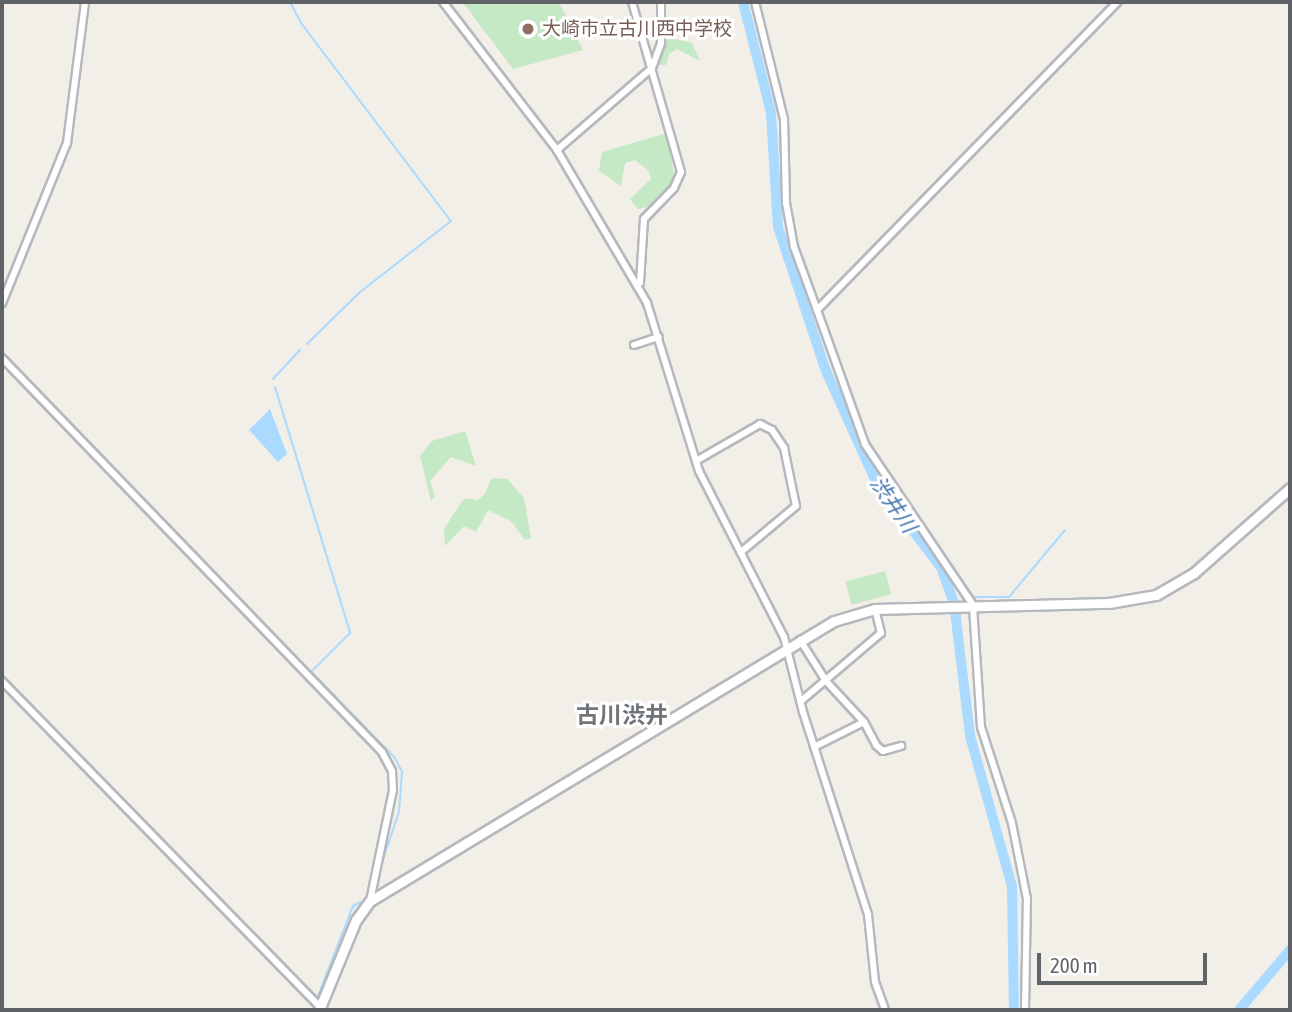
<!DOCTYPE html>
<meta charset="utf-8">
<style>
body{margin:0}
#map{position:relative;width:1292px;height:1012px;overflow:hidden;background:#f1efe8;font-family:"Asap Condensed","Noto Sans JP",sans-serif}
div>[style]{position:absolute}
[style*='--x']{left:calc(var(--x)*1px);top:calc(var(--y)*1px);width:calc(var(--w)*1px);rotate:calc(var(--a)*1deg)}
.green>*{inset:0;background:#c5e8c5;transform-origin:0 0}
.water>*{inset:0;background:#aadaff}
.stream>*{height:2px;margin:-1px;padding:0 1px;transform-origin:1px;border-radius:1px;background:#aadaff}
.river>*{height:10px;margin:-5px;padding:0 5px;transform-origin:5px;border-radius:5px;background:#aadaff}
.roads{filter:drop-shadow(2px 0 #b5b8bc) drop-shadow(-2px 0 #b5b8bc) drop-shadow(0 2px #b5b8bc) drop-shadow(0 -2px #b5b8bc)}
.street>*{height:6px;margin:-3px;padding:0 3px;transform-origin:3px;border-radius:3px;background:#fff}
.secondary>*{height:9px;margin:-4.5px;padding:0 4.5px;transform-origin:4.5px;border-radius:4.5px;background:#fff}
.dots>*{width:19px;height:19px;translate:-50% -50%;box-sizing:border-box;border:4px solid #fff;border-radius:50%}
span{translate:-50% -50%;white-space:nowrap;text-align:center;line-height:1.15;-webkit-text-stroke:6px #fff;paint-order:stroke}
.education-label{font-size:19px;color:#785e54}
.left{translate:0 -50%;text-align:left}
.water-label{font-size:21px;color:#4174aa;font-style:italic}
.quarter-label{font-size:23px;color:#70757a;font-weight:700}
.frame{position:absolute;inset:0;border:4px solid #5f6368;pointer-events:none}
.scale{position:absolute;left:1037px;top:953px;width:170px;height:32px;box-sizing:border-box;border:4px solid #5f6368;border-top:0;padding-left:9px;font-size:21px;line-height:24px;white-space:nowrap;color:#5f6368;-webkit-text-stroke:5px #fff;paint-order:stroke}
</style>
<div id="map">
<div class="green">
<i style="clip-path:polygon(467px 2px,559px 2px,583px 50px,513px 69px,464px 4px)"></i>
<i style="clip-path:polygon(671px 38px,692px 43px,700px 61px,677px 49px,669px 54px,666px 65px,655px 65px,662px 42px)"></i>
<i style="clip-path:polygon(667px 133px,675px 181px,649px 207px,638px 209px,630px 199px,651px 179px,648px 170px,635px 160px,625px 163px,621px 186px,599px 171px,602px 152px)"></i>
<i style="clip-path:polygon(465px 431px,476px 466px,451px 457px,430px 481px,435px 496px,431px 501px,420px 456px,432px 441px)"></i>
<i style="clip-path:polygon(492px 478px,507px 479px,524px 498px,531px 538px,525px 540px,511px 521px,488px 510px,476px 532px,464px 526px,445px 546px,444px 529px,460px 504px,465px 498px,477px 500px,484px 495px)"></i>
<i style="left:885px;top:571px;width:24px;height:41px;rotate:75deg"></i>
</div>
<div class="water">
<i style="clip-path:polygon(270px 409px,287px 454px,278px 462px,249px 430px)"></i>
</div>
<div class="stream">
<i style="--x:290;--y:2;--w:24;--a:62"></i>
<i style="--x:301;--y:23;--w:248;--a:52.9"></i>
<i style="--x:451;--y:221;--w:117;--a:142"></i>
<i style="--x:359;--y:293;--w:73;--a:135.6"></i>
<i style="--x:969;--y:150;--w:206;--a:-46"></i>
<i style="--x:806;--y:308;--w:5;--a:-22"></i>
<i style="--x:273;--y:379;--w:40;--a:-47"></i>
<i style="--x:275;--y:387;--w:257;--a:73"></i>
<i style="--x:350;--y:633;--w:55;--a:135"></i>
<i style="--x:974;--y:597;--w:35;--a:0"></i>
<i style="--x:1009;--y:597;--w:87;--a:-50.1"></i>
<i style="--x:959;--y:620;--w:9;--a:-77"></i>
<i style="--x:317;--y:678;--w:112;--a:45.7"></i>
<i style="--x:395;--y:758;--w:16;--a:63"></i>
<i style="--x:402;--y:772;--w:40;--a:94.3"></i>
<i style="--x:399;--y:812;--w:62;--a:108.7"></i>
<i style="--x:316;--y:1001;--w:102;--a:-68.7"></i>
<i style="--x:353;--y:906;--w:9;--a:-27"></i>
</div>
<div class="river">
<i style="--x:743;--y:2;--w:114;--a:75.8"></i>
<i style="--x:771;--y:113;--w:114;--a:86.5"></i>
<i style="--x:778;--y:227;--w:152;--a:71.6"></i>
<i style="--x:826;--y:371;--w:124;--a:65.7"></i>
<i style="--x:877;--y:484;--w:105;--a:52.4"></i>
<i style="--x:941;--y:567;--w:38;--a:70"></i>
<i style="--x:954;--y:603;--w:134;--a:83.1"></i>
<i style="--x:970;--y:736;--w:156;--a:74.4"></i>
<i style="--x:1012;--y:886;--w:124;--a:89.1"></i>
<i style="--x:1239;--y:1010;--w:79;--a:-49.6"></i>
</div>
<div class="roads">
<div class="street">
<i style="--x:443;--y:2;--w:187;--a:52.4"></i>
<i style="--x:557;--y:150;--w:178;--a:59.5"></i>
<i style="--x:647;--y:303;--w:176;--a:72.8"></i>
<i style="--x:699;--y:471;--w:186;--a:62.9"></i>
<i style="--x:784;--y:637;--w:77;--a:75.8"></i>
<i style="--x:803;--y:712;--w:213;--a:72.2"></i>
<i style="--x:868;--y:915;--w:67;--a:84"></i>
<i style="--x:875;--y:982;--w:30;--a:70"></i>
<i style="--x:632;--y:2;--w:177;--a:73.9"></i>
<i style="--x:681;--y:172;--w:17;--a:114"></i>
<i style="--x:674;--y:188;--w:43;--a:134.1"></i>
<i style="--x:644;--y:219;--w:64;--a:93.6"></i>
<i style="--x:755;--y:2;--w:121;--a:76.1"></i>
<i style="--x:784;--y:119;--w:84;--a:88.6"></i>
<i style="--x:786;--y:203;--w:45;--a:79.7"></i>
<i style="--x:794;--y:247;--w:67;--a:69.9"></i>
<i style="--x:557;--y:150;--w:125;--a:-40.8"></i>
<i style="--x:652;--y:68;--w:27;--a:-70"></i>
<i style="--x:661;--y:43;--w:41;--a:-90"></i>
<i style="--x:2;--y:303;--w:173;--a:-67.9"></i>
<i style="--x:67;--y:143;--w:142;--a:-82.7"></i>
<i style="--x:634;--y:345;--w:26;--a:-18"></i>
<i style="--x:2;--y:358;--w:547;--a:46.04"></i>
<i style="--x:382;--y:752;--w:21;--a:62"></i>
<i style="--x:392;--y:771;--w:19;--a:87"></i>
<i style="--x:393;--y:790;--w:113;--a:101.7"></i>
<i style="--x:696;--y:461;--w:74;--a:-30"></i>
<i style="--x:760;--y:424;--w:13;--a:27"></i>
<i style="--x:772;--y:430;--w:22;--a:56"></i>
<i style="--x:784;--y:448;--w:59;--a:78.3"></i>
<i style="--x:796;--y:506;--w:72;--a:140.1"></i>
<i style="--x:800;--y:640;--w:49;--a:57.6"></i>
<i style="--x:826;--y:681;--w:56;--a:47.2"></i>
<i style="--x:864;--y:722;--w:26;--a:62"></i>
<i style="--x:876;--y:745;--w:9;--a:41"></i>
<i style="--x:883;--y:751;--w:19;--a:-16"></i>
<i style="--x:2;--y:681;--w:455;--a:45.7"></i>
<i style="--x:801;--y:701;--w:105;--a:-40.4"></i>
<i style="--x:881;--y:633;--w:25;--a:-104"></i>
<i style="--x:814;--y:747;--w:56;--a:-26.6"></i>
<i style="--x:1025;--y:1010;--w:111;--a:-89"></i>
<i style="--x:1027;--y:899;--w:77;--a:-101.2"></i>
<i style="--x:1012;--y:823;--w:101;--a:-107.9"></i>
<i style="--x:981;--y:727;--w:122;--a:-93.8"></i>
<i style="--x:973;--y:605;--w:194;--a:-123.9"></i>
<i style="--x:865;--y:444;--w:142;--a:-109.7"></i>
<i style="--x:817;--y:310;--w:431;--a:-45.7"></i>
</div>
<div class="secondary">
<i style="--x:319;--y:1010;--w:97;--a:-67.7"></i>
<i style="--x:356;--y:920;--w:24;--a:-54"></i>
<i style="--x:370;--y:901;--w:542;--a:-31.11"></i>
<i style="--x:834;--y:621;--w:43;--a:-16.3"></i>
<i style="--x:875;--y:609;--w:234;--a:-1.5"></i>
<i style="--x:1109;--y:603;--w:48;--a:-9.7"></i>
<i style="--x:1156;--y:595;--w:44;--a:-30.1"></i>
<i style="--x:1194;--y:573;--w:128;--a:-41.5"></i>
</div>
</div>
<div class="dots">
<i style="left:528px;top:29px;background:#8d6e63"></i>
</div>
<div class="education-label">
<span class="left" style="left:542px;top:29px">大崎市立古川西中学校</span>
</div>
<div class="water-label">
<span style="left:894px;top:504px;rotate:55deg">渋井川</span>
</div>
<div class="quarter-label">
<span style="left:622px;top:715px">古川渋井</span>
</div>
<div class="frame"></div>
<div class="scale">200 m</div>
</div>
